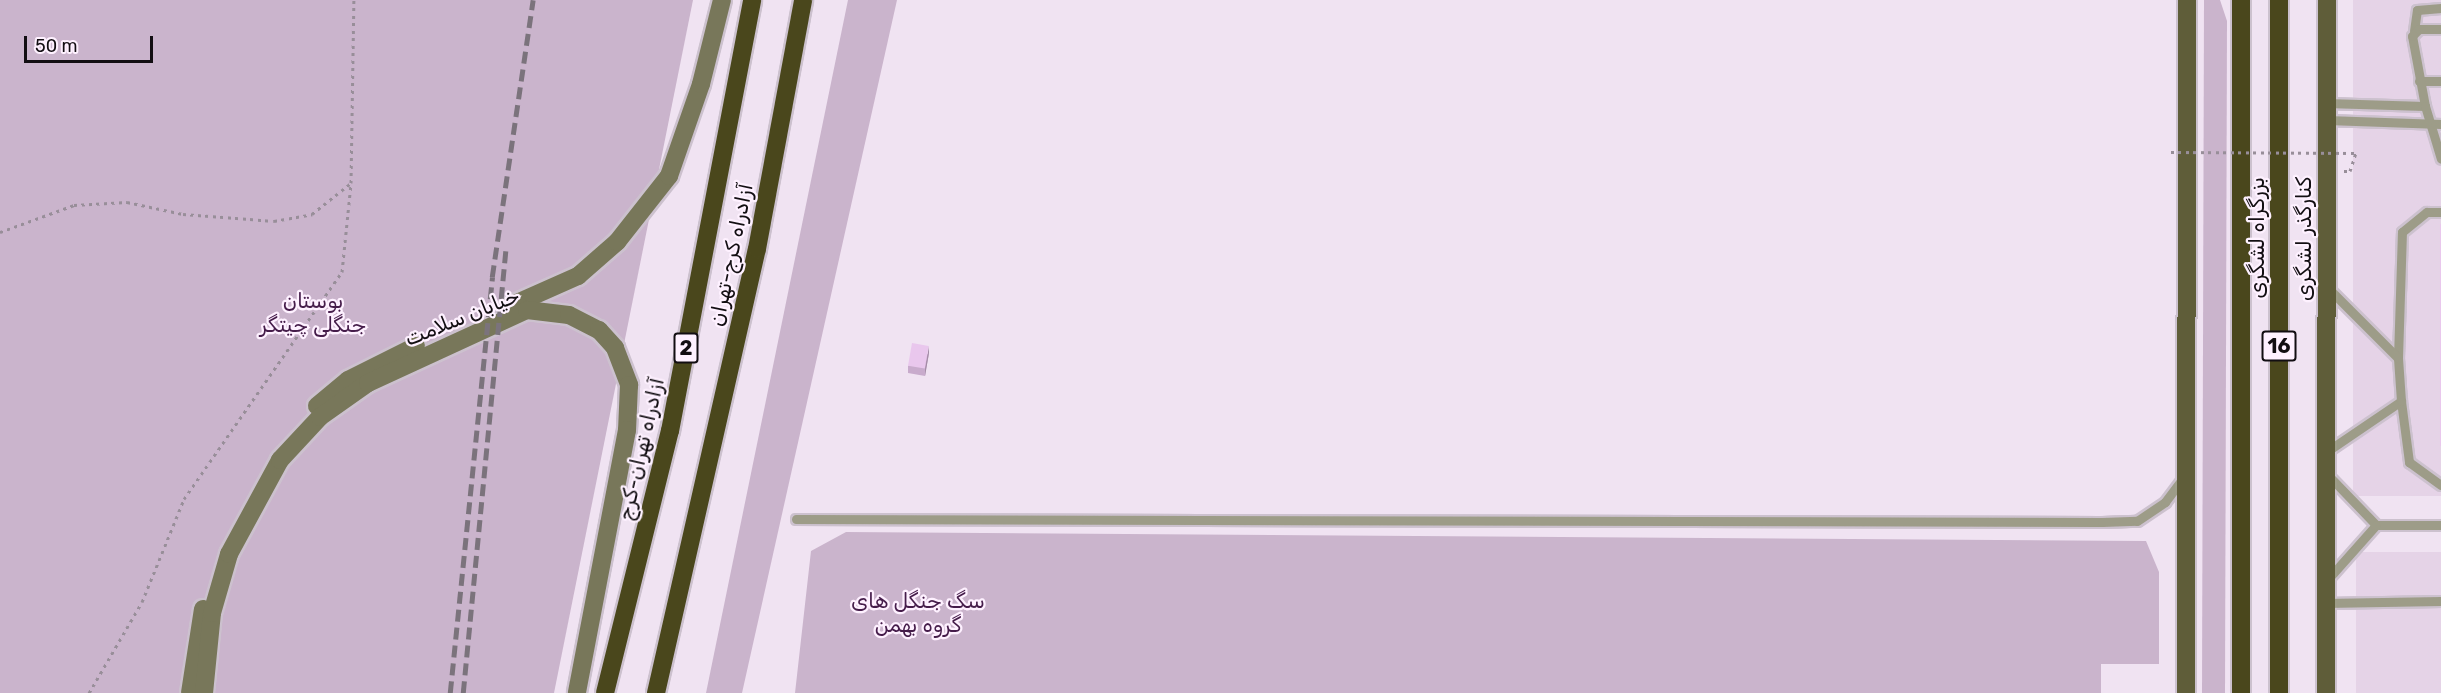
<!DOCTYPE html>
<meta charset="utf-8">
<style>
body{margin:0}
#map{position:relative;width:2441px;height:693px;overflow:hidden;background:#f0e3f2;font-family:Rubik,Cairo,sans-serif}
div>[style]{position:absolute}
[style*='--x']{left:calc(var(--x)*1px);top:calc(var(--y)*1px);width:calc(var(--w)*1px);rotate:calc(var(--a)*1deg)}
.built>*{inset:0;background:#e5d3e7;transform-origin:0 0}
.green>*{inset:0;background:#cab4cc}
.path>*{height:3px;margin-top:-1.5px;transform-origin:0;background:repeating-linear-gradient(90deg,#988e99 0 3px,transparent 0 7.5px)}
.roads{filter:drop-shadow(2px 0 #ccc1ce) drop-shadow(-2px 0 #ccc1ce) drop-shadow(0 2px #ccc1ce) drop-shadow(0 -2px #ccc1ce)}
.lane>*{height:9px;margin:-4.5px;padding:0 4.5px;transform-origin:4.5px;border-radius:4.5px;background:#9d9c88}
.secondary>*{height:18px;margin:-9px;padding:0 9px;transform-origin:9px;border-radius:9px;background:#78775a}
.primary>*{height:18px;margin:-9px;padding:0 9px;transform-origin:9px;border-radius:9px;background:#5f5d39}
.highway>*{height:18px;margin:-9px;padding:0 9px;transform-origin:9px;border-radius:9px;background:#4a471c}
.rail>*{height:4.5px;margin-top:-2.25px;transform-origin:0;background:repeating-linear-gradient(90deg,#7b737c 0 12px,transparent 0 18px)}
.path-bridge>*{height:3px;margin-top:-1.5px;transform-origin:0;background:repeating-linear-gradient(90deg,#988e99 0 3px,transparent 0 7.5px)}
.wall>*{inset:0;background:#c8abcc}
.shaded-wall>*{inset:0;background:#a38ba6}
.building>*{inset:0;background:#e9c7ed;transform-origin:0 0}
span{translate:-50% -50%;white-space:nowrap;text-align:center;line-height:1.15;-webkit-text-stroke:4.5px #fef1ff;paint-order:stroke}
.shield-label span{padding:2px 4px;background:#fef1ff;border:2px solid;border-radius:4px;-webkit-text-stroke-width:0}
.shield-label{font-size:20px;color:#120e12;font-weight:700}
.street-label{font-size:21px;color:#120e12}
.park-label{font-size:21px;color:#451c4a}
.scale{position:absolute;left:24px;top:36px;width:129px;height:27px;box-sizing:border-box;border:3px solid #120e12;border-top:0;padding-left:8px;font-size:18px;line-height:21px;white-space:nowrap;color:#120e12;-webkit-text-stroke:4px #fef1ff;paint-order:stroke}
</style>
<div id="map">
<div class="built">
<i style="left:2353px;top:0;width:88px;height:496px"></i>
<i style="left:2441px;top:552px;width:141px;height:85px;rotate:90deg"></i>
</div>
<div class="green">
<i style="clip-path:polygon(0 0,693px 0,554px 693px,0 693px)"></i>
<i style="clip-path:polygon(848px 0,897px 0,742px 693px,706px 693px)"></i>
<i style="clip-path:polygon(2204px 0,2220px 0,2227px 21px,2225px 693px,2202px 693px)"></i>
<i style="clip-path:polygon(846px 532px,2146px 541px,2159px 572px,2159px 664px,2101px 664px,2101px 693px,795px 693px,811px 551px)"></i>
</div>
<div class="path">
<i style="--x:2344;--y:171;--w:6;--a:0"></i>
<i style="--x:2350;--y:171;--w:19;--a:-72"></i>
<i style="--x:0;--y:232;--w:79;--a:-20"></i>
<i style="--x:74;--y:205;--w:53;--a:-3.2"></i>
<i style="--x:127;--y:202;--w:57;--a:12.1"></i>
<i style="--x:183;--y:214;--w:91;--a:4.4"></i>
<i style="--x:274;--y:221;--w:39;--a:-10"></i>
<i style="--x:312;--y:214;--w:50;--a:-38.5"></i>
<i style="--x:89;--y:693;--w:105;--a:-59.8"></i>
<i style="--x:142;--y:602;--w:111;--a:-67.8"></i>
<i style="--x:184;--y:499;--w:277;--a:-55.2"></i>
<i style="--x:342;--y:272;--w:89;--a:-84.2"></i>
<i style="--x:351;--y:183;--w:183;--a:-89.1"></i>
</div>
<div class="roads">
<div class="lane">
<i style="--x:2414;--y:31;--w:21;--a:-82"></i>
<i style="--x:2417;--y:10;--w:24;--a:-5"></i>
<i style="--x:2419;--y:81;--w:22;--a:0"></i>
<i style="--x:2326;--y:103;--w:99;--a:1.7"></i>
<i style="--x:2425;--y:106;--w:71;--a:-100.5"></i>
<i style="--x:2412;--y:36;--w:10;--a:-45"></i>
<i style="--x:2419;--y:29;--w:22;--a:0"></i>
<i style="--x:2425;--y:106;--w:55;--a:73.2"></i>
<i style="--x:2327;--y:120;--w:114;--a:2"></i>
<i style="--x:2398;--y:358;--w:126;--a:-88.2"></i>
<i style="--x:2402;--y:232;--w:32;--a:-39"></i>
<i style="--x:2427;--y:212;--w:14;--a:0"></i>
<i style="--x:2401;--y:401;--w:62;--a:82.5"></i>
<i style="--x:2409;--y:462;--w:39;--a:36"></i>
<i style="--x:2326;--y:452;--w:91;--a:-34.2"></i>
<i style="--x:2401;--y:401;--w:43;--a:-94"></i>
<i style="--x:2398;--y:358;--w:99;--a:-135"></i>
<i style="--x:2327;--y:474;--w:71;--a:46.1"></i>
<i style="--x:2376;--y:525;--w:65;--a:0"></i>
<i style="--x:796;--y:519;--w:1306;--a:0.13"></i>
<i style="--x:2102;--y:522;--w:35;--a:-2"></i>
<i style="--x:2137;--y:521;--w:34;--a:-34"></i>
<i style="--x:2165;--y:502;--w:30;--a:-53"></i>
<i style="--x:2328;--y:579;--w:72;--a:-48.4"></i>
<i style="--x:2325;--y:603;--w:116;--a:-1"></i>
</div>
<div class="secondary">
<i style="--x:508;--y:307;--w:77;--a:-23.9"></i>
<i style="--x:578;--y:276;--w:52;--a:-41.1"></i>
<i style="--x:617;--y:242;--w:84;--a:-51.8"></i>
<i style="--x:669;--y:176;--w:97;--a:-70.8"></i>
<i style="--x:701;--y:84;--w:87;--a:-76"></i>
<i style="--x:317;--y:406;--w:40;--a:-40"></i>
<i style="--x:348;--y:380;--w:76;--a:-26.6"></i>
<i style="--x:190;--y:693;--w:85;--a:-81.2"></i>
<i style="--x:204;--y:693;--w:80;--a:-84.3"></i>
<i style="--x:212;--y:613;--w:61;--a:-73.9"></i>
<i style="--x:229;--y:554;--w:107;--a:-61.5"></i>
<i style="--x:280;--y:460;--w:59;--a:-47.1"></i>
<i style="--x:320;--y:417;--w:59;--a:-35.3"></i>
<i style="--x:368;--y:383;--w:175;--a:-24.7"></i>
<i style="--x:527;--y:310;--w:42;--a:6.8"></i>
<i style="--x:569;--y:315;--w:34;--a:27"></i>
<i style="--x:599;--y:330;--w:24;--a:48"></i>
<i style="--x:615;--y:348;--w:40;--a:69"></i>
<i style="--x:629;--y:385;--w:45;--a:92.5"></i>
<i style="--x:627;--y:430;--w:268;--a:100.8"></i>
</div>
<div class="primary">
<i style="--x:2186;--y:693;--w:693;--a:-89.92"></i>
<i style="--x:2326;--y:693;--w:693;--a:-89.92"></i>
</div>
<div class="highway">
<i style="--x:2241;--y:0;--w:693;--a:90"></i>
<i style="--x:605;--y:693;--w:270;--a:-76.1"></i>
<i style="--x:670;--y:431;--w:439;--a:-79.2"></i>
<i style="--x:656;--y:693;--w:455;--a:-77.2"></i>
<i style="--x:757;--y:249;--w:253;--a:-79.5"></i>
<i style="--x:2279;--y:693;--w:693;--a:-90"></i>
</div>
</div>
<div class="rail">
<i style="--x:450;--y:693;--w:418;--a:-84.2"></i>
<i style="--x:492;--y:277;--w:280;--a:-81.6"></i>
<i style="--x:463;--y:693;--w:449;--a:-84.5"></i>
</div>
<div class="path-bridge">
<i style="--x:2171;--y:152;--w:185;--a:0.3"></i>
</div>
<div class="wall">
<i style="clip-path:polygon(929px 353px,925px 376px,908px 373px,908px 366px)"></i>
</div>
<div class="shaded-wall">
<i style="clip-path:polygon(929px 346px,929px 353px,925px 376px,925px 369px)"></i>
</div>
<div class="building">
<i style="left:2440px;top:224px;width:1px;height:222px"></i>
<i style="left:912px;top:343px;width:17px;height:23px;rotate:10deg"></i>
</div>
<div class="shield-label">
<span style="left:2279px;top:346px">16</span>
<span style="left:686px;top:348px">2</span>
</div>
<div class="street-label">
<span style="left:2257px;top:238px;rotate:-90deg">بزرگراه لشگری</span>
<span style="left:2304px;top:239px;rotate:-90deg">کنارگذر لشگری</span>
<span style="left:731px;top:255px;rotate:-78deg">آزادراه کرج-تهران</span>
<span style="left:462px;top:317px;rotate:-22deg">خیابان سلامت</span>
<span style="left:641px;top:449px;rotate:-77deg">آزادراه تهران-کرج</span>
</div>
<div class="park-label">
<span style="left:313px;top:313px">بوستان<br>جنگلی چیتگر</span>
<span style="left:918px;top:613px">سگ جنگل های<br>گروه بهمن</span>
</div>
<div class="scale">50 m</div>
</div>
